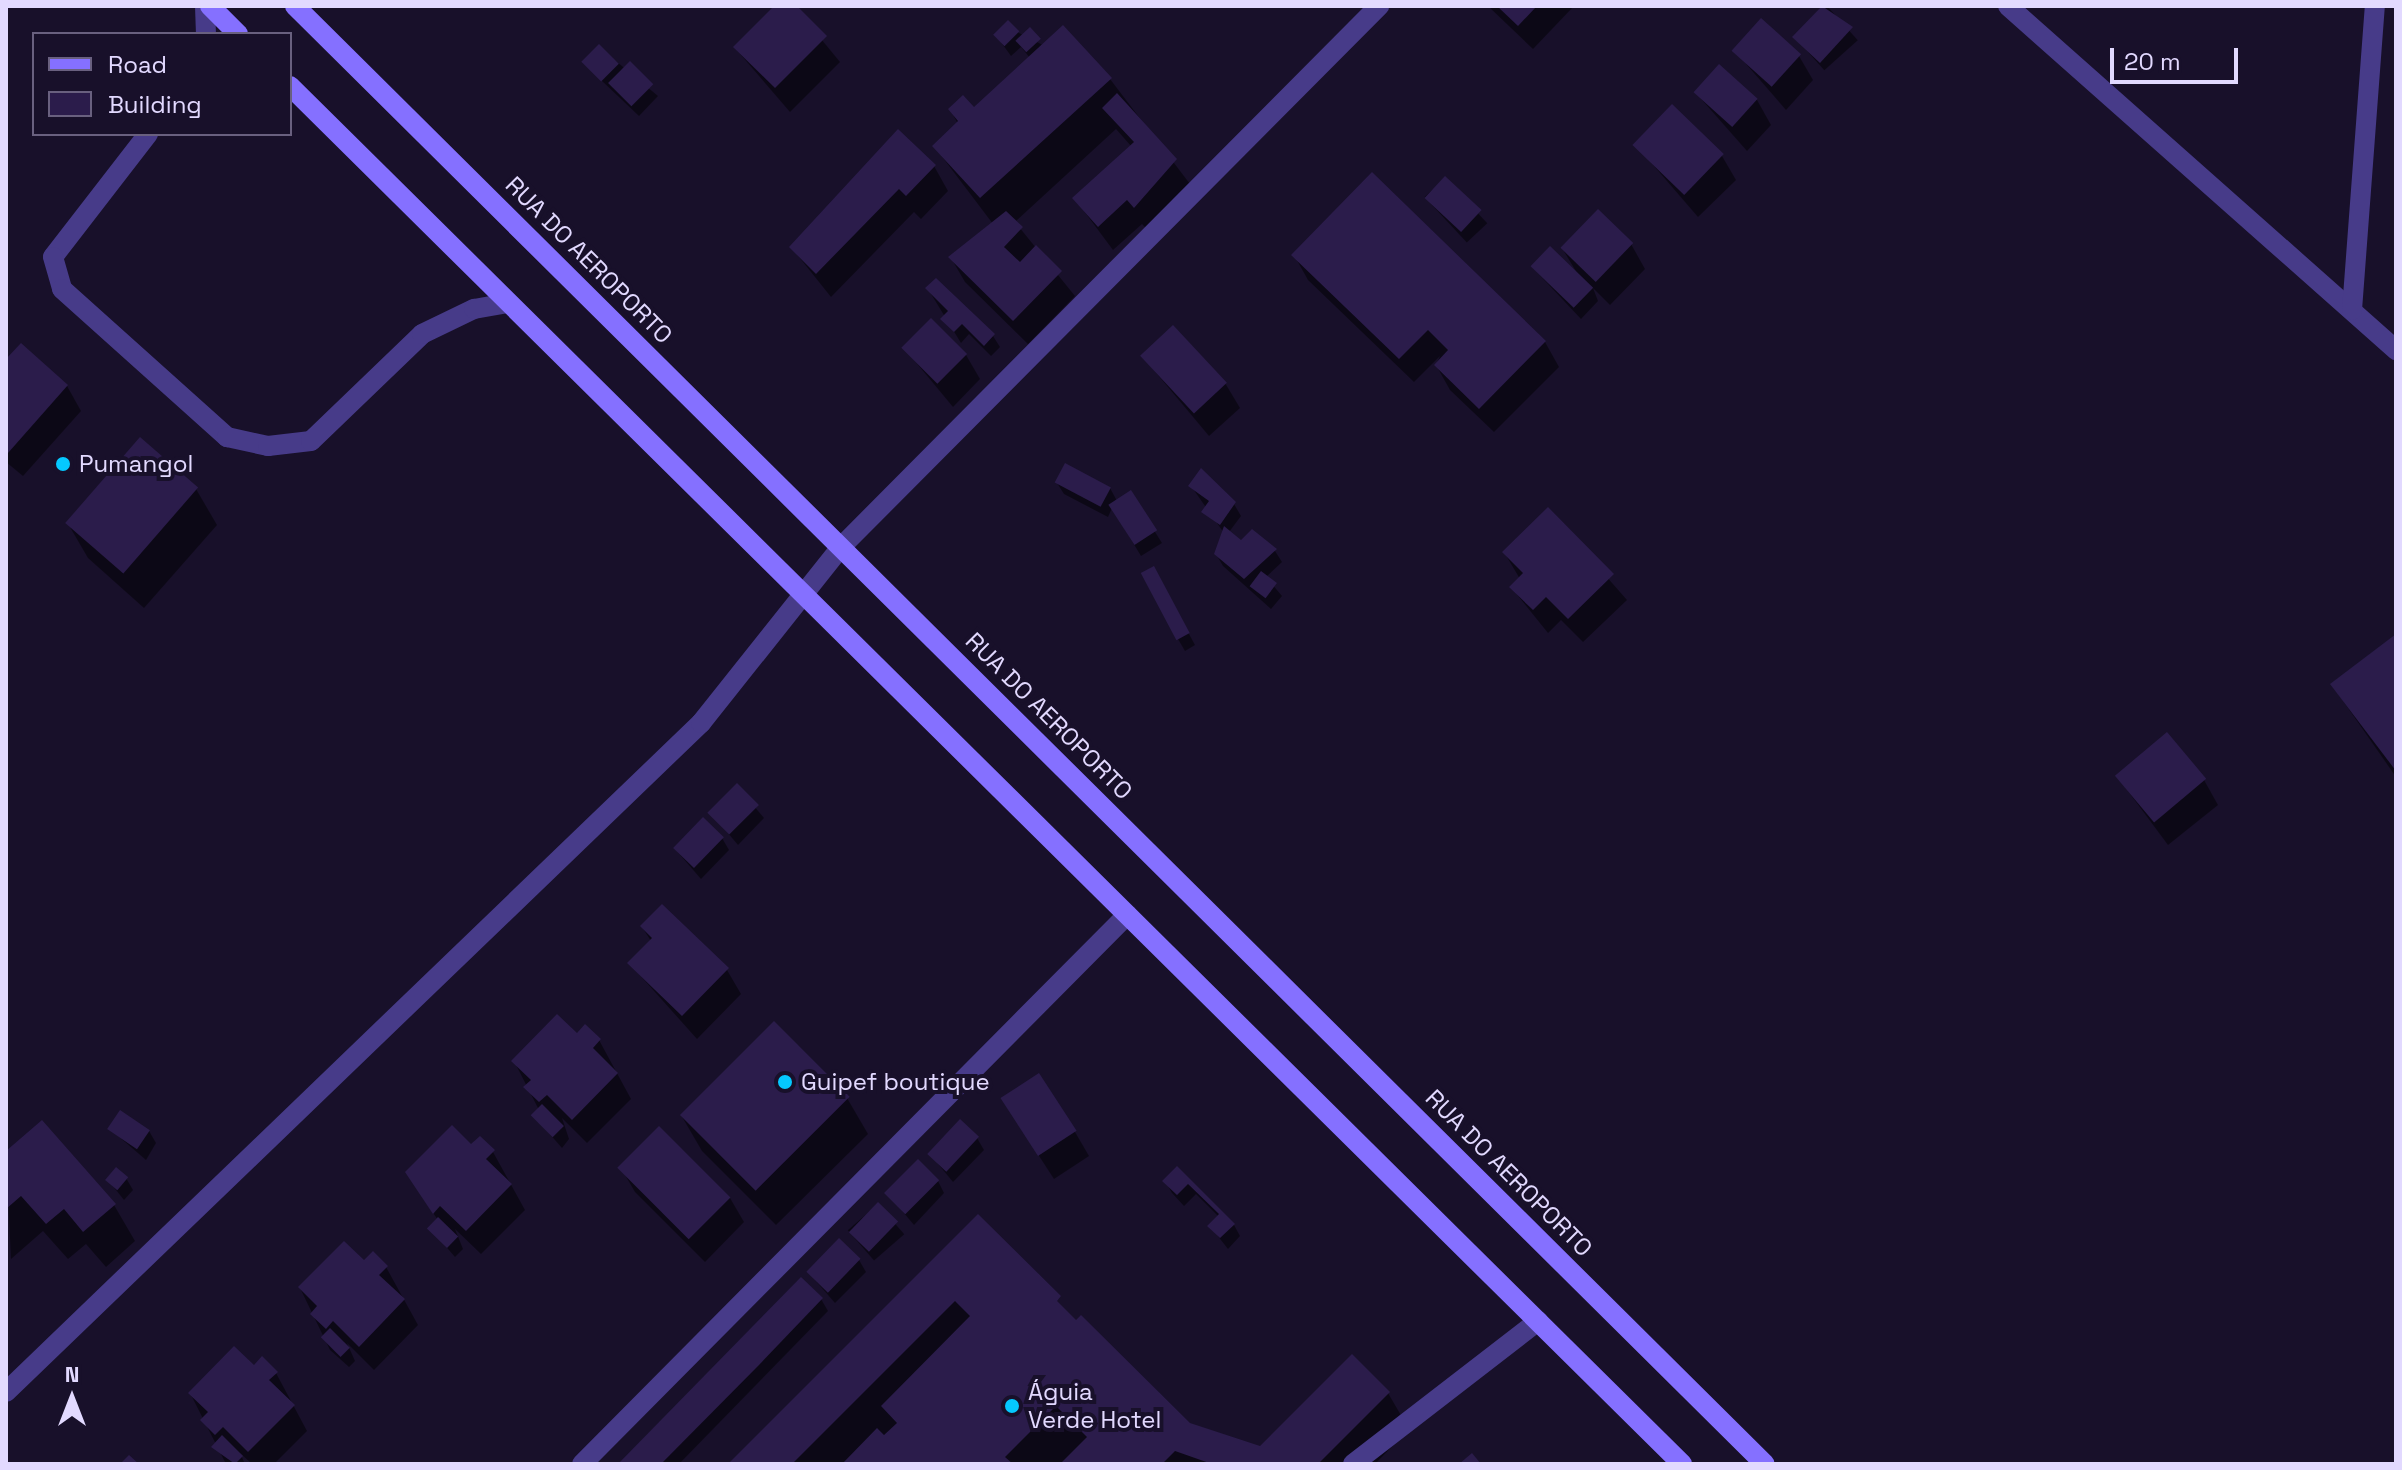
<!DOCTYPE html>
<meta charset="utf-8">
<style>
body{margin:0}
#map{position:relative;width:2402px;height:1470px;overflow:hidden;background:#18102a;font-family:"Space Grotesk",sans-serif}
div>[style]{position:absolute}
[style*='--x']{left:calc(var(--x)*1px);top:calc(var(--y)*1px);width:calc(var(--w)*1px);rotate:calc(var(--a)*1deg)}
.shadow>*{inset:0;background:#0007;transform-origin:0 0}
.building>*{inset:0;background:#2b1c4b;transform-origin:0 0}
.service>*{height:20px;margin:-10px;padding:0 10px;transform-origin:10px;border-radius:10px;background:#473b89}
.minor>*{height:20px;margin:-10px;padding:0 10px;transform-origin:10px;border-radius:10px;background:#473b89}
.secondary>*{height:20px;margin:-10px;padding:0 10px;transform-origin:10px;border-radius:10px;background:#8570ff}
.dots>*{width:22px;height:22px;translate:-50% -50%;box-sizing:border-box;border:4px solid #18102a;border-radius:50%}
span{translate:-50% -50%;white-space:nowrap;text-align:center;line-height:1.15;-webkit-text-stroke:8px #18102a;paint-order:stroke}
.street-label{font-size:24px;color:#e2d9ff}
.poi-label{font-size:24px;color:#e2d9ff}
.left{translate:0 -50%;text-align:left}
.frame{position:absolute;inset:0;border:8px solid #e2d9ff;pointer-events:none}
.legend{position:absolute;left:32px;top:32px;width:260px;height:104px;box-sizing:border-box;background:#18102a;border:2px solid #69607f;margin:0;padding:10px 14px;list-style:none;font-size:24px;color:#e2d9ff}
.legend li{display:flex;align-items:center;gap:16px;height:40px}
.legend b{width:40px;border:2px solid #69607f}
.north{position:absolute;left:32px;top:1358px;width:80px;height:80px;-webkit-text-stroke:6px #18102a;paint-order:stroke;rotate:0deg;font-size:22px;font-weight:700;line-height:32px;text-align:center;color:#e2d9ff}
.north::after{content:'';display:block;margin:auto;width:28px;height:36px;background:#e2d9ff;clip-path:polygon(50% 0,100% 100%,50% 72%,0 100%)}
.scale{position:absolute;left:2110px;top:48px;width:128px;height:36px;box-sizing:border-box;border:4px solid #e2d9ff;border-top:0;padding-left:10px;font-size:24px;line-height:28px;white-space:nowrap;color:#e2d9ff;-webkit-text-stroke:6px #18102a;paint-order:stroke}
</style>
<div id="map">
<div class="shadow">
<i style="clip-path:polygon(777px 6px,794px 6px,840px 62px,790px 112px,735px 48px)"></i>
<i style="clip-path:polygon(1488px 6px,1574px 6px,1533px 49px)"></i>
<i style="left:1827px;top:6px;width:46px;height:45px;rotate:48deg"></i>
<i style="clip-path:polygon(1017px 32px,1110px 79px,1190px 184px,1149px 231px,1142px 224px,1113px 250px,1075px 199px,1131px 146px,1116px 129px,1015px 222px,1075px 296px,1028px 344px,965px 282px,951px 258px,993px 224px,934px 146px,958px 124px,950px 109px,974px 110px,1030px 58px,1021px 47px,1011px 56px,995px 34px)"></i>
<i style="clip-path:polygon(599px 47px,658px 96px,639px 116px,583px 63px)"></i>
<i style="clip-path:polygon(1734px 50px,1799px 56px,1813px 80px,1786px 110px)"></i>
<i style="clip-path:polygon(1695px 92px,1757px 100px,1771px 125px,1747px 151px)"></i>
<i style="clip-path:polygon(1635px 144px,1722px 156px,1736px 180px,1698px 217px)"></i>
<i style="clip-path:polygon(934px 166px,948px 191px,921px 219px,914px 212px,831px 297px,791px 247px)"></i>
<i style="left:1445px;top:178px;width:62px;height:28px;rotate:47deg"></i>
<i style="clip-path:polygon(1631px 244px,1645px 269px,1610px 305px,1593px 288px,1598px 301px,1581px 319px,1532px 267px,1577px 273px,1562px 248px)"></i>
<i style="clip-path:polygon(1294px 255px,1545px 342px,1559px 367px,1494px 432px,1450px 390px,1436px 365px,1440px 356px,1414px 382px,1308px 280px)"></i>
<i style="clip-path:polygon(928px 289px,993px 336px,1000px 347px,991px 356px,969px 334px,961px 343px)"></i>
<i style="clip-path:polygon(21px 346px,67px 386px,81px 411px,23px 476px,6px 462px,6px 363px)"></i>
<i style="clip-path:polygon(904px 348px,966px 355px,980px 379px,953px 407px)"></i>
<i style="clip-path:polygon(1142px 356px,1225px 383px,1240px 408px,1209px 436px)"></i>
<i style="clip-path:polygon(1057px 483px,1110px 488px,1117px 501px,1130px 492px,1162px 543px,1141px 556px,1112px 508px,1108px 517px,1064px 494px)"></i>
<i style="clip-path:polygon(1191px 486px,1234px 504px,1241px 516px,1229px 532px,1242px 543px,1252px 531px,1275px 551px,1282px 562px,1266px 577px,1282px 596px,1271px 609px,1223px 566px,1216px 554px,1224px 533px)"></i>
<i style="clip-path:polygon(196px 489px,217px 525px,144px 608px,88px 558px,67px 522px)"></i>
<i style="clip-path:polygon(1548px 510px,1627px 600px,1583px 642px,1561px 620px,1548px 633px,1511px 587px,1520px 579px,1504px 552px)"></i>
<i style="clip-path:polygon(1160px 581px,1195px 645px,1185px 651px,1178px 639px)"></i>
<i style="clip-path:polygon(2396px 636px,2396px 777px,2332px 685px)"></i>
<i style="clip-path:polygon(2116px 775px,2204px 780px,2218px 805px,2168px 845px)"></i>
<i style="clip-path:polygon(737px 786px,764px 818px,738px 845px,711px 813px)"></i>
<i style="clip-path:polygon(722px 838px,729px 850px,701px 879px,675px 849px)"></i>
<i style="clip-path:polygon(642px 927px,727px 970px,741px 994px,697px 1039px,629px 963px,651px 941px)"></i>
<i style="clip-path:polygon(577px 1036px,599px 1040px,631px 1099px,587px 1143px,562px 1118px,569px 1139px,562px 1148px,534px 1116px,539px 1110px,514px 1061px)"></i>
<i style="clip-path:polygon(847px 1098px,868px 1134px,776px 1225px,702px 1151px,681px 1115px)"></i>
<i style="clip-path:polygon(1017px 1122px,1075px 1132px,1089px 1156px,1054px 1179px)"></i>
<i style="clip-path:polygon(110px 1129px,149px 1131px,156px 1143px,146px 1160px)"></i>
<i style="clip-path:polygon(977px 1138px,984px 1150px,953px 1182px,929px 1153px)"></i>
<i style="clip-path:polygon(493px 1152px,525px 1210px,481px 1254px,455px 1229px,463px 1249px,455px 1257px,430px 1228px,438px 1220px,422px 1197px)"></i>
<i style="clip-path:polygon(6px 1154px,114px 1205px,135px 1241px,106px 1267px,86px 1244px,68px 1259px,43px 1231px,11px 1259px)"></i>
<i style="clip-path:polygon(621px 1168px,730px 1198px,744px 1222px,705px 1262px,635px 1192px)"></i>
<i style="clip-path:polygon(1177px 1169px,1234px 1225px,1240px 1236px,1228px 1249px,1210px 1226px,1219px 1217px,1196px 1194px,1184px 1206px,1172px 1193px,1165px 1181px)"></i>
<i style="clip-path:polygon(126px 1178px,133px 1190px,124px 1200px,108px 1180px)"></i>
<i style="clip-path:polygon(938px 1181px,944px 1193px,914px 1225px,887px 1193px)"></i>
<i style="left:878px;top:1204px;width:40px;height:40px;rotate:49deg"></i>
<i style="clip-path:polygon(978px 1216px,1072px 1319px,1197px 1432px,1258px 1448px,1388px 1393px,1409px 1429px,1375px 1464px,731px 1464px)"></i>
<i style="clip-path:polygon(859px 1260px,866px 1272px,835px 1303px,808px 1272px)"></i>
<i style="clip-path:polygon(364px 1262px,386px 1267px,418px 1325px,374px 1370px,347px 1343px,355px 1361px,349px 1367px,330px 1350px,300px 1288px)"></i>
<i style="clip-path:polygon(821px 1299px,828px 1311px,679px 1464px,620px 1464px)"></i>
<i style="clip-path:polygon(254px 1368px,276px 1373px,307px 1431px,274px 1464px,252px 1464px,240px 1453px,245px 1464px,226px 1464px,190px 1393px)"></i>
</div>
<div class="building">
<i style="clip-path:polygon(774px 6px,797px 6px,827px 36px,775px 88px,733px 47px)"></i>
<i style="clip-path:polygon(1497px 6px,1537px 6px,1518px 26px)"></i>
<i style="clip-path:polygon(1822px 6px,1853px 27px,1820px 63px,1792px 37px)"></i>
<i style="left:1761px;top:18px;width:54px;height:44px;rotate:42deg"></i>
<i style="left:1008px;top:20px;width:16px;height:21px;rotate:45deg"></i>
<i style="clip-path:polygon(1063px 25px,1112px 78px,980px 198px,932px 146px,958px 121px,948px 109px,963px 95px,974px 107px)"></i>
<i style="left:1030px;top:27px;width:16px;height:20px;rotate:47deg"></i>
<i style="left:599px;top:44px;width:28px;height:25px;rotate:45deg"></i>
<i style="left:630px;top:61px;width:33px;height:31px;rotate:45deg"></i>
<i style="left:1719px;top:64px;width:52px;height:38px;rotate:42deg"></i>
<i style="clip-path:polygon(1117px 93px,1177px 159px,1134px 208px,1127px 200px,1098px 227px,1072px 198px,1134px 142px,1102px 108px)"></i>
<i style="left:1672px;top:104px;width:72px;height:57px;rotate:44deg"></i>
<i style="clip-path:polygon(898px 129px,936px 165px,906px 196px,899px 189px,816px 274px,789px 247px)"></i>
<i style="clip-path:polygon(1372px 172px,1546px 341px,1479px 409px,1434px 365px,1448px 350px,1428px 330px,1399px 359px,1291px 255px)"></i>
<i style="left:1445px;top:176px;width:50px;height:30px;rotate:43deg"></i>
<i style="left:1598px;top:209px;width:49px;height:54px;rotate:44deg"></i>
<i style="clip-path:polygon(1006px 211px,1023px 227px,1004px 247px,1020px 262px,1036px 245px,1062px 271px,1013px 321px,948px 257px)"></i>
<i style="left:1550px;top:246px;width:60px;height:28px;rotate:44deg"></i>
<i style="clip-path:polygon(936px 278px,995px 334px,984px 346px,962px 324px,954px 332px,940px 319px,948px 311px,925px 288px)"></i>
<i style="left:931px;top:318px;width:51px;height:42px;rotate:45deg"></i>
<i style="left:1173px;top:325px;width:79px;height:45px;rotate:47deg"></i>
<i style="clip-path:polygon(21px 343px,68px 385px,8px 453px,6px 359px)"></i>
<i style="left:140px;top:437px;width:77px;height:114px;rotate:41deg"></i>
<i style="left:1065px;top:463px;width:52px;height:22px;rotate:28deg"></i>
<i style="clip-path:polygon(1201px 468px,1236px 502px,1220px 525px,1201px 512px,1209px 501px,1188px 486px)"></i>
<i style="left:1131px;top:490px;width:48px;height:27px;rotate:57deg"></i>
<i style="clip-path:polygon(1548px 507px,1614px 574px,1568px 619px,1546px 597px,1533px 610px,1509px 587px,1523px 573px,1502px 552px)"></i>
<i style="clip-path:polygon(1224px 526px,1241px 540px,1252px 529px,1277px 549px,1244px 579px,1214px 554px)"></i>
<i style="left:1154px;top:566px;width:76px;height:15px;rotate:62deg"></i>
<i style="left:1261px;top:571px;width:20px;height:19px;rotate:37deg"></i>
<i style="clip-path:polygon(2396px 634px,2396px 771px,2330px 684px)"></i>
<i style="left:2167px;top:732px;width:61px;height:68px;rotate:50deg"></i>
<i style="left:737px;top:783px;width:31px;height:42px;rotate:45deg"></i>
<i style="left:703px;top:817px;width:29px;height:43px;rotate:44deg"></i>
<i style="clip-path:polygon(662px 904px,729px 968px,682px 1016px,627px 963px,652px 938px,640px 926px)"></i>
<i style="clip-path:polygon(557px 1014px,577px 1033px,585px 1024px,601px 1039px,593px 1048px,618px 1073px,572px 1120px,547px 1095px,539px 1102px,523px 1087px,531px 1080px,511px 1061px)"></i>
<i style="left:774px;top:1021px;width:107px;height:133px;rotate:45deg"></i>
<i style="left:1039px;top:1073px;width:69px;height:46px;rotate:57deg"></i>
<i style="left:542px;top:1104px;width:31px;height:16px;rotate:45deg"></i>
<i style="left:120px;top:1110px;width:36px;height:23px;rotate:34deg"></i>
<i style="left:960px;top:1119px;width:26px;height:48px;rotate:43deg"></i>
<i style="clip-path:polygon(42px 1120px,116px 1204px,83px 1232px,64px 1209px,46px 1224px,21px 1196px,6px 1209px,6px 1151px)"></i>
<i style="clip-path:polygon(452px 1125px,471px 1144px,480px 1136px,495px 1150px,486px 1159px,512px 1184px,466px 1231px,440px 1206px,433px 1214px,405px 1172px)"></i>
<i style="left:659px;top:1126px;width:101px;height:59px;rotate:45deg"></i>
<i style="left:918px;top:1159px;width:30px;height:48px;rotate:45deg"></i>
<i style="clip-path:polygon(1177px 1166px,1235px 1224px,1220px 1238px,1207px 1226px,1219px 1214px,1188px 1184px,1177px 1195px,1162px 1181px)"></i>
<i style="left:116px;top:1167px;width:16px;height:17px;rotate:40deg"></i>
<i style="left:878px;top:1202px;width:28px;height:42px;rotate:44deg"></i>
<i style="clip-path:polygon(978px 1214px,1061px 1296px,1057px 1301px,1076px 1320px,1081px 1315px,1190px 1423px,1260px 1446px,1352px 1354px,1390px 1392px,1318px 1464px,1212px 1464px,1175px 1451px,1162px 1464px,1060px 1464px,1087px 1437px,1056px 1406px,1005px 1457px,1013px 1464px,842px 1464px,877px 1428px,884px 1435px,897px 1423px,881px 1406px,970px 1316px,955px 1301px,792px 1464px,728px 1464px)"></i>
<i style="left:438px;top:1217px;width:28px;height:16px;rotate:44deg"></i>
<i style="left:839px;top:1238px;width:30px;height:47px;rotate:44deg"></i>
<i style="clip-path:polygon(344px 1241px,364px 1260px,373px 1251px,388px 1266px,379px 1275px,405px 1299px,359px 1347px,333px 1321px,326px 1329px,310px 1314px,317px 1306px,298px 1287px)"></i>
<i style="clip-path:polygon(801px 1277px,823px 1298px,759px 1365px,661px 1464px,618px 1464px)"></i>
<i style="left:330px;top:1328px;width:28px;height:13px;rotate:45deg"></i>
<i style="clip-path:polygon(234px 1346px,254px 1365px,262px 1356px,278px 1372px,269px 1380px,295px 1405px,248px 1452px,223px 1427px,215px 1435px,200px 1420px,208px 1412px,188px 1393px)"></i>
<i style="clip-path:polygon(222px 1435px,243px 1456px,235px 1464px,211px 1447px)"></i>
<i style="clip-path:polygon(1472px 1453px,1481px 1464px,1459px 1464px)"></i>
<i style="clip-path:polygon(129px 1455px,139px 1464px,120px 1464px)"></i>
</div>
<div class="service">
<i style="--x:205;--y:6;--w:28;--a:88"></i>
<i style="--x:148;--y:134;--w:155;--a:127.7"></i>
<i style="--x:53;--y:257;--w:33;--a:74"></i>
<i style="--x:62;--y:289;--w:222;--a:41.9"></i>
<i style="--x:227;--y:437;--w:42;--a:12.4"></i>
<i style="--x:268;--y:446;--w:43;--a:-6.6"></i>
<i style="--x:311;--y:441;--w:154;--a:-43.9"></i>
<i style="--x:422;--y:334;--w:58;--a:-25.7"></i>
<i style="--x:474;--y:309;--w:35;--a:-10"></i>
<i style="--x:582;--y:1464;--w:774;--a:-45.21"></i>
</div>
<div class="minor">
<i style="--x:2008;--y:6;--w:519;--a:41.56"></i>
<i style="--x:2352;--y:310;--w:305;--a:-85.7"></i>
<i style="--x:6;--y:1392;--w:965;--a:-43.91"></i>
<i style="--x:701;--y:723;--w:226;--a:-51.5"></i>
<i style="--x:842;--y:546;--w:762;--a:-45.16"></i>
<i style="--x:1353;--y:1464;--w:234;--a:-37.7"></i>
</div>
<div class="secondary">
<i style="--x:210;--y:6;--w:40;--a:45"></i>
<i style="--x:295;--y:6;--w:2070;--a:44.77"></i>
<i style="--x:290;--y:86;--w:1959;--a:44.71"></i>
</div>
<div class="dots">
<i style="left:63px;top:464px;background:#05c8ff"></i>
<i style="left:785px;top:1082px;background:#05c8ff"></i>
<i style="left:1012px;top:1406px;background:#05c8ff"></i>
</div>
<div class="street-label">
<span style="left:589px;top:260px;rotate:45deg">RUA DO AEROPORTO</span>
<span style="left:1049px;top:716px;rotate:45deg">RUA DO AEROPORTO</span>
<span style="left:1509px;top:1173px;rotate:45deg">RUA DO AEROPORTO</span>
</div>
<div class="poi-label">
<span class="left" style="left:79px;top:464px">Pumangol</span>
<span class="left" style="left:801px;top:1082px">Guipef boutique</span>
<span class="left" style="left:1028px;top:1406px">Águia<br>Verde Hotel</span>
</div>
<div class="frame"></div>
<ul class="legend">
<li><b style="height:10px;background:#8570ff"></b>Road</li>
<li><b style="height:22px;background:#2b1c4b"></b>Building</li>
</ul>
<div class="north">N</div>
<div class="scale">20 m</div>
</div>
